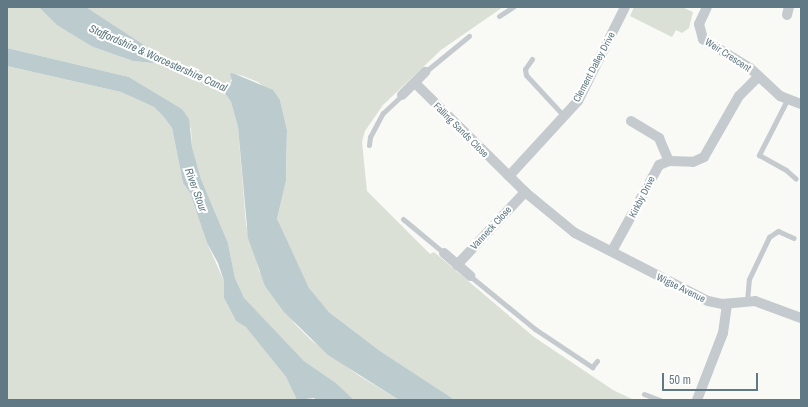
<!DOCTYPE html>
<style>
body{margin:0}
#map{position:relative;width:808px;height:407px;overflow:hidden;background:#f9f9f6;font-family:"Archivo Narrow",sans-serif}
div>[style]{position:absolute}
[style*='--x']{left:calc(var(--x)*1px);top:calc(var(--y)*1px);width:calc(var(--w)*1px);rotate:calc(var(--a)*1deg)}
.green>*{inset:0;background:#dae0d5}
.water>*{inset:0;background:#bccbce}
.service>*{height:5px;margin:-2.5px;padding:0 2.5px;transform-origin:2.5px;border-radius:2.5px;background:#c4cacd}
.minor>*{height:10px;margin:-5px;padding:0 5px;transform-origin:5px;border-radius:5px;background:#c4cacd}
span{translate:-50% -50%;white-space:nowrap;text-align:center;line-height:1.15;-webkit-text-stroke:4px #fff;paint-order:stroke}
.street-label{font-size:10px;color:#617984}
.water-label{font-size:11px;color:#5c787e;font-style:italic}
.frame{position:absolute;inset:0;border:8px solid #617984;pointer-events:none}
.scale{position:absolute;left:662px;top:373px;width:96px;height:18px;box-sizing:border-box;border:2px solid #617984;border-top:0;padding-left:5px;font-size:12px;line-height:14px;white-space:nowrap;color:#617984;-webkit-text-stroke:3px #fff;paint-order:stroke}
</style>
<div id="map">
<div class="green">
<i style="clip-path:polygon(7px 7px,39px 7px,93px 47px,133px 61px,162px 64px,222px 89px,231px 102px,238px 127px,246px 225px,259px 271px,295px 324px,311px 340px,358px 375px,399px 400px,354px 400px,336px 383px,304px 361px,244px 299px,235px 278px,228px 243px,201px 179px,192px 147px,191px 129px,182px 109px,129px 77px,7px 48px)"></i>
<i style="clip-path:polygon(86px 7px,503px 7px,441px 50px,383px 105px,365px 131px,362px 142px,367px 191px,430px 254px,434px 252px,534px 337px,613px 390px,634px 400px,455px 400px,380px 351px,328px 311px,309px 288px,280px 228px,277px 219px,286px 181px,287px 149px,287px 130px,280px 100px,258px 82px,243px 76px,235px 74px,228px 85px,164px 58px)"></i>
<i style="clip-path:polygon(634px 7px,682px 7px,693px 12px,689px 28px,682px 33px,676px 30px,672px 37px,630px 16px)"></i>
<i style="clip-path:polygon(7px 66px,121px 92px,154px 107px,163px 116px,172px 128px,183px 183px,190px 193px,207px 243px,224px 281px,224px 298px,236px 321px,246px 326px,286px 377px,297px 400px,7px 400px)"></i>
</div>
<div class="water">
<i style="clip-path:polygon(39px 7px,86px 7px,164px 58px,228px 85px,232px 81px,230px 73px,235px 74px,273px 90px,280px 100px,287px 130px,286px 181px,277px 219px,309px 288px,329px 312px,380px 351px,455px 400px,399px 400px,328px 355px,284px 312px,265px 286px,248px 238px,238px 127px,231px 102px,222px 89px,162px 64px,133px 61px,93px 47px,57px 25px)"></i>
<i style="clip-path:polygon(7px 48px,129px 77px,182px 109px,189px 119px,192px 147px,201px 179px,228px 243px,235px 278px,244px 298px,304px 361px,336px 383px,354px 400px,317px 400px,314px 398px,297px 400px,286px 377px,246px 327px,236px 321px,224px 298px,224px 281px,218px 263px,207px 243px,190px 193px,183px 183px,172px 128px,163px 116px,154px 107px,121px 92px,7px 66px)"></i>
</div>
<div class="service">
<i style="--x:499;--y:16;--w:17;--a:-33"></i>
<i style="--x:532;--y:59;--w:12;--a:125"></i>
<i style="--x:525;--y:69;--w:6;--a:81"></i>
<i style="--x:526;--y:75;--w:56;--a:47.2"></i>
<i style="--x:425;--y:72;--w:57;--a:-39.3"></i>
<i style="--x:787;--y:100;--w:62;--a:117"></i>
<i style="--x:759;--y:155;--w:31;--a:29"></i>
<i style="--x:786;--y:170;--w:13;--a:42"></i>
<i style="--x:369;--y:145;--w:8;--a:-83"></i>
<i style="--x:370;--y:137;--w:27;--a:-62"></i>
<i style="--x:383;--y:113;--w:26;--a:-43"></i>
<i style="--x:403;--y:219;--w:53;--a:39.7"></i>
<i style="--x:470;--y:276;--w:84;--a:39.2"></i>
<i style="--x:535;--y:329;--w:69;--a:33.7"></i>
<i style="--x:592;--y:367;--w:8;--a:-50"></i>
<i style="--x:747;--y:301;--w:22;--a:-85"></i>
<i style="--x:749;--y:279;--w:47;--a:-64.5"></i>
<i style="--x:769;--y:237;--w:11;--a:-34"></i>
<i style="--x:778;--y:231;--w:17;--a:24"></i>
<i style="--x:644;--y:394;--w:17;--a:21"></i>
</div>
<div class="minor">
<i style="--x:707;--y:7;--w:19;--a:115"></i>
<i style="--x:699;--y:24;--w:16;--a:75"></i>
<i style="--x:703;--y:39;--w:55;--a:31.7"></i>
<i style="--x:750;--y:68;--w:41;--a:43"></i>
<i style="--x:780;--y:96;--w:22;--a:21"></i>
<i style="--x:787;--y:15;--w:8;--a:-76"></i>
<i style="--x:415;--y:83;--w:155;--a:44.7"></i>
<i style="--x:525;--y:192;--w:65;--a:39.4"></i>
<i style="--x:575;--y:233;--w:149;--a:27.1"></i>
<i style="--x:708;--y:301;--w:14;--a:12"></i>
<i style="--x:722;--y:304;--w:33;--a:-5"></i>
<i style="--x:755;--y:301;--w:49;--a:20.3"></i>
<i style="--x:402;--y:95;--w:33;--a:-45"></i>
<i style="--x:631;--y:121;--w:33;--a:31"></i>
<i style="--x:659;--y:138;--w:25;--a:67"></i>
<i style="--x:509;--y:176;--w:102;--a:-47.4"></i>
<i style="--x:578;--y:101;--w:105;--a:-63.4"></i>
<i style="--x:612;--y:251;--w:98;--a:-61.3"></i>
<i style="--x:659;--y:165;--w:11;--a:-22"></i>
<i style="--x:669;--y:161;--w:24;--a:2"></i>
<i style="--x:693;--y:162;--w:12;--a:-24"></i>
<i style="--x:704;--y:157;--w:70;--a:-60.2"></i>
<i style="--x:739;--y:96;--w:28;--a:-45"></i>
<i style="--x:444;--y:253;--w:35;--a:41"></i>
<i style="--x:457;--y:265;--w:100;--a:-47"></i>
<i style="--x:697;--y:400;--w:72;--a:-68.8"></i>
<i style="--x:723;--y:333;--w:29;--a:-82"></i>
</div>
<div class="street-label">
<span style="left:728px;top:55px;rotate:33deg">Weir Crescent</span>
<span style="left:594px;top:67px;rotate:-62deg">Clement Dalley Drive</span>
<span style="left:461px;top:130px;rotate:45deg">Falling Sands Close</span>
<span style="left:642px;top:197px;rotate:-63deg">Kirkby Drive</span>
<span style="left:491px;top:228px;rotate:-47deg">Vanneck Close</span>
<span style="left:681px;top:288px;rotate:26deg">Wigse Avenue</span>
</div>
<div class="water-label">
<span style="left:158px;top:58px;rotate:24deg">Staffordshire &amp; Worcestershire Canal</span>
<span style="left:196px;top:190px;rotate:70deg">River Stour</span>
</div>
<div class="frame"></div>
<div class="scale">50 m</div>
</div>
